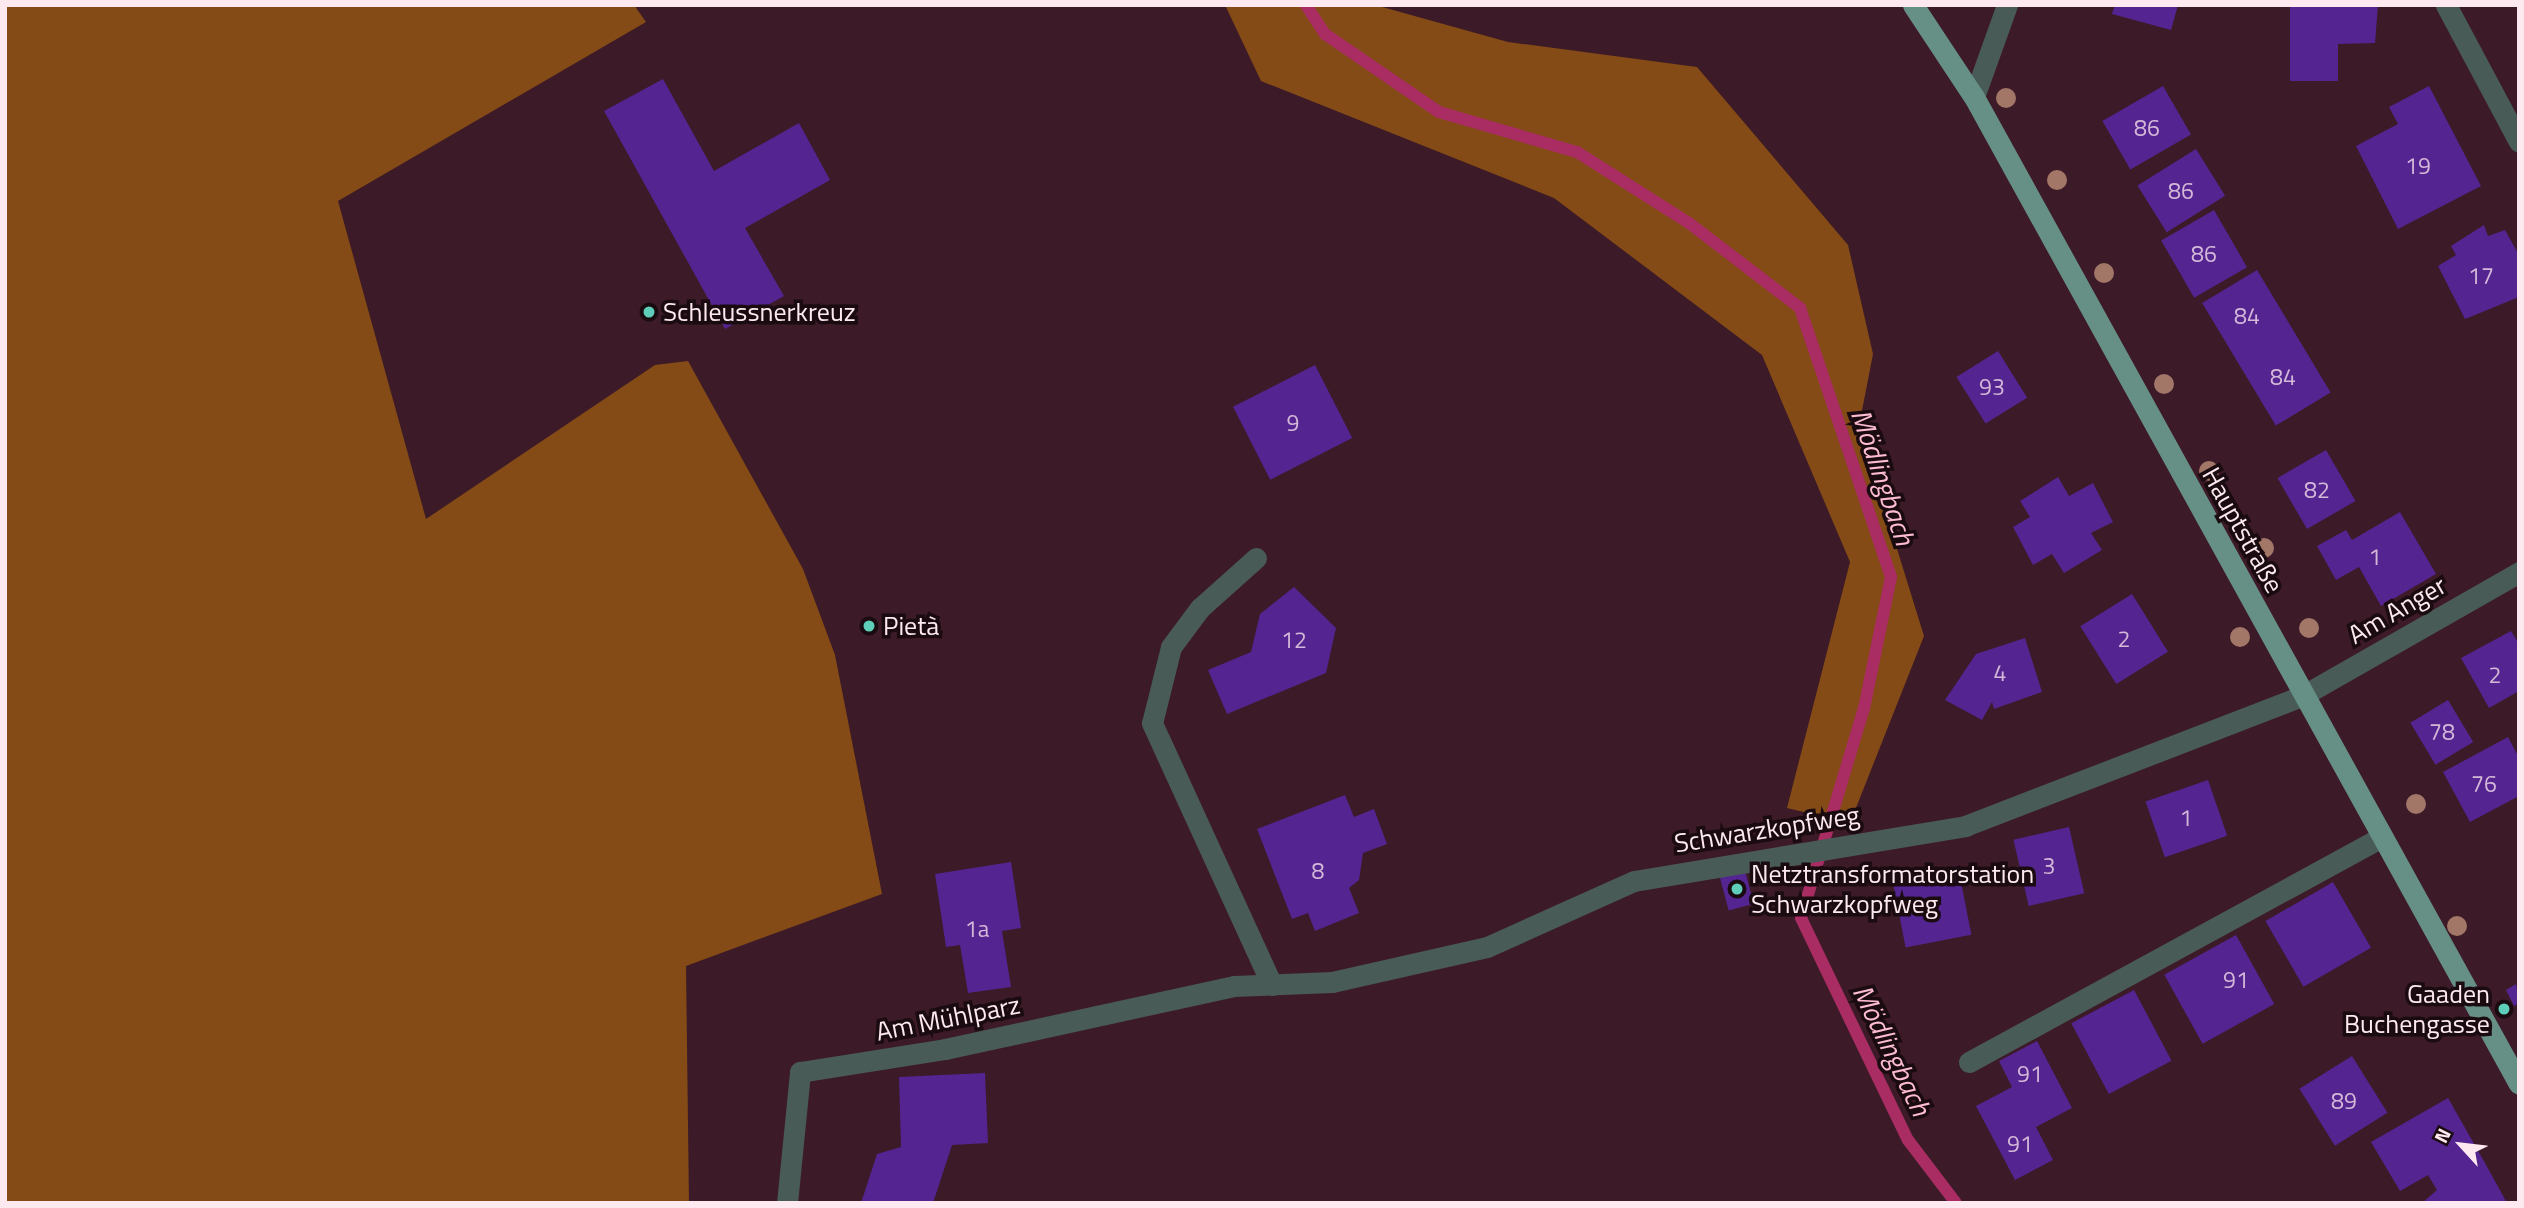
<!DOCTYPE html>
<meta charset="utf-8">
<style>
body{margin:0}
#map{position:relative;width:2524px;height:1208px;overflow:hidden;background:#3c1a27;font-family:"Titillium Web",sans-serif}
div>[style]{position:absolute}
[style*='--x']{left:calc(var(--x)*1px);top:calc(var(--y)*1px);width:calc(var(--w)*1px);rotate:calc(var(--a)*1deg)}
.forest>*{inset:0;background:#844b16}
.stream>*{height:12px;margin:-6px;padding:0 6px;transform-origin:6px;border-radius:6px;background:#a92c63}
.building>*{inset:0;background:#542491;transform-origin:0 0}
.minor>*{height:21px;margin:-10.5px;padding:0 10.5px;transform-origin:10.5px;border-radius:10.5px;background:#485b56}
.major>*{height:21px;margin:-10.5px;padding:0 10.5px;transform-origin:10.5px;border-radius:10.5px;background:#668f85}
.trees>*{width:20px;height:20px;margin:-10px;border-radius:50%;background:#a37767}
.dots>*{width:19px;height:19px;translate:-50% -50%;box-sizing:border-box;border:4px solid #1a0b10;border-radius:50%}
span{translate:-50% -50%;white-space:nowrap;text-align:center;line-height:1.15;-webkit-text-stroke:7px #1a0b10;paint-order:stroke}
.number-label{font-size:23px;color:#d3b8d8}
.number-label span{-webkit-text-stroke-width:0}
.poi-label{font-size:26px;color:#fde9ef}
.left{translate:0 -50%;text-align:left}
.right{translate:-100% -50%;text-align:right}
.street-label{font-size:26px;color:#fde9ef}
.water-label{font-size:28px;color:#fdbcd1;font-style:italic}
.frame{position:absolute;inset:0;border:7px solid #fde9ef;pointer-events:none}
.north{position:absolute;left:2426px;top:1110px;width:70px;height:70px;-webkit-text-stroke:5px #1a0b10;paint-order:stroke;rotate:297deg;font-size:19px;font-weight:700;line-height:28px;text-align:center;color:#fde9ef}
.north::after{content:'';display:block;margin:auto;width:24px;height:32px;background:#fde9ef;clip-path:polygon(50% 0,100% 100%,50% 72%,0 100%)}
</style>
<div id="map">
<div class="forest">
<i style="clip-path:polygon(5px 5px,634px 5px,646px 22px,338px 201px,426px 519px,655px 365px,688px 361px,803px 569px,835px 655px,882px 894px,686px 966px,689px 1203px,5px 1203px)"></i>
<i style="clip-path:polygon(1225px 5px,1375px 5px,1508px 42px,1697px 67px,1848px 245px,1873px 354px,1859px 426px,1924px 636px,1850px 823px,1787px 808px,1850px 562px,1762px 355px,1554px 198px,1261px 81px)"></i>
</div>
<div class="stream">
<i style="--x:1306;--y:5;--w:35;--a:57"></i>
<i style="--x:1325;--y:34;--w:138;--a:34.4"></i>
<i style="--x:1439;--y:112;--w:144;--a:16.2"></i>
<i style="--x:1577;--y:152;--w:133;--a:32.4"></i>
<i style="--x:1689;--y:223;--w:140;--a:37.4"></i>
<i style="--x:1800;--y:308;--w:284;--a:71.3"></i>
<i style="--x:1891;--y:577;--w:134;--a:101.6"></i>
<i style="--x:1864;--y:708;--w:219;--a:106.7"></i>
<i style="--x:1801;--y:918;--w:246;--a:64.3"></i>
<i style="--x:1908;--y:1140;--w:79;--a:52.7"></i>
</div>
<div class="building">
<i style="clip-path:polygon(2115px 5px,2178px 5px,2171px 30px,2112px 14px)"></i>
<i style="clip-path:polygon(2290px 5px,2378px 5px,2375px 43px,2338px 44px,2338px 81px,2290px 81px)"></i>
<i style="clip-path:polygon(663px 79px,714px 171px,799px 123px,830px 180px,745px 228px,784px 296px,725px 329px,604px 111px)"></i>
<i style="left:2163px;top:86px;width:56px;height:70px;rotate:60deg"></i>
<i style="clip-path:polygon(2429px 86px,2481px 186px,2398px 229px,2356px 146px,2398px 124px,2389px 107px)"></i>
<i style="left:2196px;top:149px;width:55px;height:69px;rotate:58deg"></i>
<i style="left:2214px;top:210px;width:66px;height:61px;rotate:60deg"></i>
<i style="clip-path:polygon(2484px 225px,2488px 236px,2505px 230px,2519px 255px,2519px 297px,2465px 319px,2438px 266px,2456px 255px,2451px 246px)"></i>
<i style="left:2257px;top:270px;width:143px;height:64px;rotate:59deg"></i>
<i style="left:1998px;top:351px;width:55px;height:49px;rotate:58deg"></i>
<i style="left:1315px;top:365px;width:82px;height:92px;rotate:63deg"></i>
<i style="left:2326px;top:450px;width:59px;height:56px;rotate:60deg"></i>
<i style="clip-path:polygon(2058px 477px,2069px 496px,2093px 483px,2113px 522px,2091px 533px,2102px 550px,2064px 573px,2052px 554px,2033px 565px,2013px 527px,2030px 517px,2020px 501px)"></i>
<i style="clip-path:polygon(2400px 512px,2436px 574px,2381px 606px,2359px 567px,2336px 580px,2317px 546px,2346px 530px,2352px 540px)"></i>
<i style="clip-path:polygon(1294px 587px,1336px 628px,1326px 673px,1227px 714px,1208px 670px,1251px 652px,1260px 614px)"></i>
<i style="left:2132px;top:594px;width:68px;height:61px;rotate:58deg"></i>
<i style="clip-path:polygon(2511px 631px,2519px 644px,2519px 691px,2489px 708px,2461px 658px)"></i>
<i style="clip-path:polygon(2025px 638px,2042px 692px,1994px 709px,1992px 702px,1982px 720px,1945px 700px,1976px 654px)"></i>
<i style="left:2448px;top:700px;width:49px;height:44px;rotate:59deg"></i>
<i style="clip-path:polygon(2508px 737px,2519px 758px,2519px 796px,2470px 822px,2443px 772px)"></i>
<i style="left:2208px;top:780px;width:59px;height:66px;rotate:71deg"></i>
<i style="clip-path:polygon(1345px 795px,1354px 817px,1374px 809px,1387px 844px,1363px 853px,1359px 880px,1349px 888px,1359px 913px,1315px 931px,1308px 913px,1292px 919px,1257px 829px)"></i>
<i style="left:2069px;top:827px;width:68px;height:57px;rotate:77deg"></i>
<i style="clip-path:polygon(1011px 862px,1021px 928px,1002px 931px,1011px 987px,968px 993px,960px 945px,946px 947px,935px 874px)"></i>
<i style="left:1958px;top:866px;width:70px;height:67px;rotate:79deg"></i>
<i style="left:1744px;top:867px;width:38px;height:26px;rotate:75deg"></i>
<i style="left:2333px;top:882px;width:76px;height:78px;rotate:60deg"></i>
<i style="left:2236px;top:935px;width:79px;height:82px;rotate:61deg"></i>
<i style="clip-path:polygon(2516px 984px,2519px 1003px,2514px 1006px,2506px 990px)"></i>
<i style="left:2134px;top:990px;width:80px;height:71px;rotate:62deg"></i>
<i style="clip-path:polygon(2037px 1041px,2072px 1108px,2036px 1127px,2053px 1160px,2015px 1180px,1976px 1106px,2012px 1087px,1999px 1061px)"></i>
<i style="left:2352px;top:1056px;width:67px;height:62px;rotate:58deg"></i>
<i style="clip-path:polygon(985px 1073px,988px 1143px,952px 1145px,933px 1203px,861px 1203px,877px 1154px,901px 1147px,899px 1077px)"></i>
<i style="clip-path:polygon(2448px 1098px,2485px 1163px,2507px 1203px,2422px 1203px,2437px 1190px,2428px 1175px,2400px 1191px,2371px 1142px)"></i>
</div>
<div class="minor">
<i style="--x:2446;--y:5;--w:155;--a:61.9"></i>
<i style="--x:1974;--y:97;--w:98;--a:-70.3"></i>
<i style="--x:1256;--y:558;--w:75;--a:138.2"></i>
<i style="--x:1200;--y:608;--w:49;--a:126.6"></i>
<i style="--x:1171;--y:647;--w:78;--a:104"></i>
<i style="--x:1152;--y:723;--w:288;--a:65.4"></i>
<i style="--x:1969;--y:1062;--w:469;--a:-28.6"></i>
<i style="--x:787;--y:1203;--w:132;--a:-84.3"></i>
<i style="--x:800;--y:1072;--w:147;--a:-9"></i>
<i style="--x:945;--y:1049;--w:296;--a:-12.3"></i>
<i style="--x:1234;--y:986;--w:98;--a:-2.3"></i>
<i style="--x:1332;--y:982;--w:159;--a:-12.7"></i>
<i style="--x:1487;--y:947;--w:161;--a:-24.2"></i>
<i style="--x:1634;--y:881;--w:336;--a:-9.4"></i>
<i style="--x:1965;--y:826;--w:361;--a:-21.1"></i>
<i style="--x:2302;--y:696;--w:250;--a:-29.7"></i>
</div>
<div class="major">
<i style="--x:1913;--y:5;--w:110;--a:56.5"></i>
<i style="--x:1974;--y:97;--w:1127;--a:61.09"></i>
</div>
<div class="trees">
<i style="left:2006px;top:98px"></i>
<i style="left:2057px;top:180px"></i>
<i style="left:2104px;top:273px"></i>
<i style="left:2164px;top:384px"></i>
<i style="left:2209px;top:471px"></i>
<i style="left:2264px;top:548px"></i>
<i style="left:2309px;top:628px"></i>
<i style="left:2240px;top:637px"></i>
<i style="left:2416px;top:804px"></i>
<i style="left:2457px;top:926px"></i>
</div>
<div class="dots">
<i style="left:649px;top:312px;background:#5eceb8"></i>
<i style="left:869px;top:626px;background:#5eceb8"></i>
<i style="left:1737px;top:889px;background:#5eceb8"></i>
<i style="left:2504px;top:1009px;background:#5eceb8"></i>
</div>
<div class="number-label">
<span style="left:2147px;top:128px">86</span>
<span style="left:2418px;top:166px">19</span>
<span style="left:2181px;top:191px">86</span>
<span style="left:2204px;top:254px">86</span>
<span style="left:2481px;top:276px">17</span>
<span style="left:2247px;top:316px">84</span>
<span style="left:2283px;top:377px">84</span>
<span style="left:1992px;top:387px">93</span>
<span style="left:1293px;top:423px">9</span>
<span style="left:2317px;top:490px">82</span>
<span style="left:2375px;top:557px">1</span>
<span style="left:2124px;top:639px">2</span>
<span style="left:1294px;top:640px">12</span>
<span style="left:2000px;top:673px">4</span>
<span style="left:2495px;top:675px">2</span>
<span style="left:2442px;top:732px">78</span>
<span style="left:2484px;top:784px">76</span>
<span style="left:2186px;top:818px">1</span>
<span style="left:2049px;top:866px">3</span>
<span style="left:1318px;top:871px">8</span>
<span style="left:977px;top:929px">1a</span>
<span style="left:2236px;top:980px">91</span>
<span style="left:2030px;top:1074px">91</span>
<span style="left:2344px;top:1101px">89</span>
<span style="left:2020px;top:1144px">91</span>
</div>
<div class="poi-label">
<span class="left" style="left:663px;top:312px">Schleussnerkreuz</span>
<span class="left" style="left:883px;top:626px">Pietà</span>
<span class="left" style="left:1751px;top:889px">Netztransformatorstation<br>Schwarzkopfweg</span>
<span class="right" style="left:2490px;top:1009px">Gaaden<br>Buchengasse</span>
</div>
<div class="street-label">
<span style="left:2243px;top:530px;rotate:61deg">Hauptstraße</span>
<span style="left:2397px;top:610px;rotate:-30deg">Am Anger</span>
<span style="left:1767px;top:829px;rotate:-9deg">Schwarzkopfweg</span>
<span style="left:948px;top:1018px;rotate:-11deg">Am Mühlparz</span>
</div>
<div class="water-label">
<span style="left:1883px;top:477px;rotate:71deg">Mödlingbach</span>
<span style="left:1892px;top:1050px;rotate:64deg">Mödlingbach</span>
</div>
<div class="frame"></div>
<div class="north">N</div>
</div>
